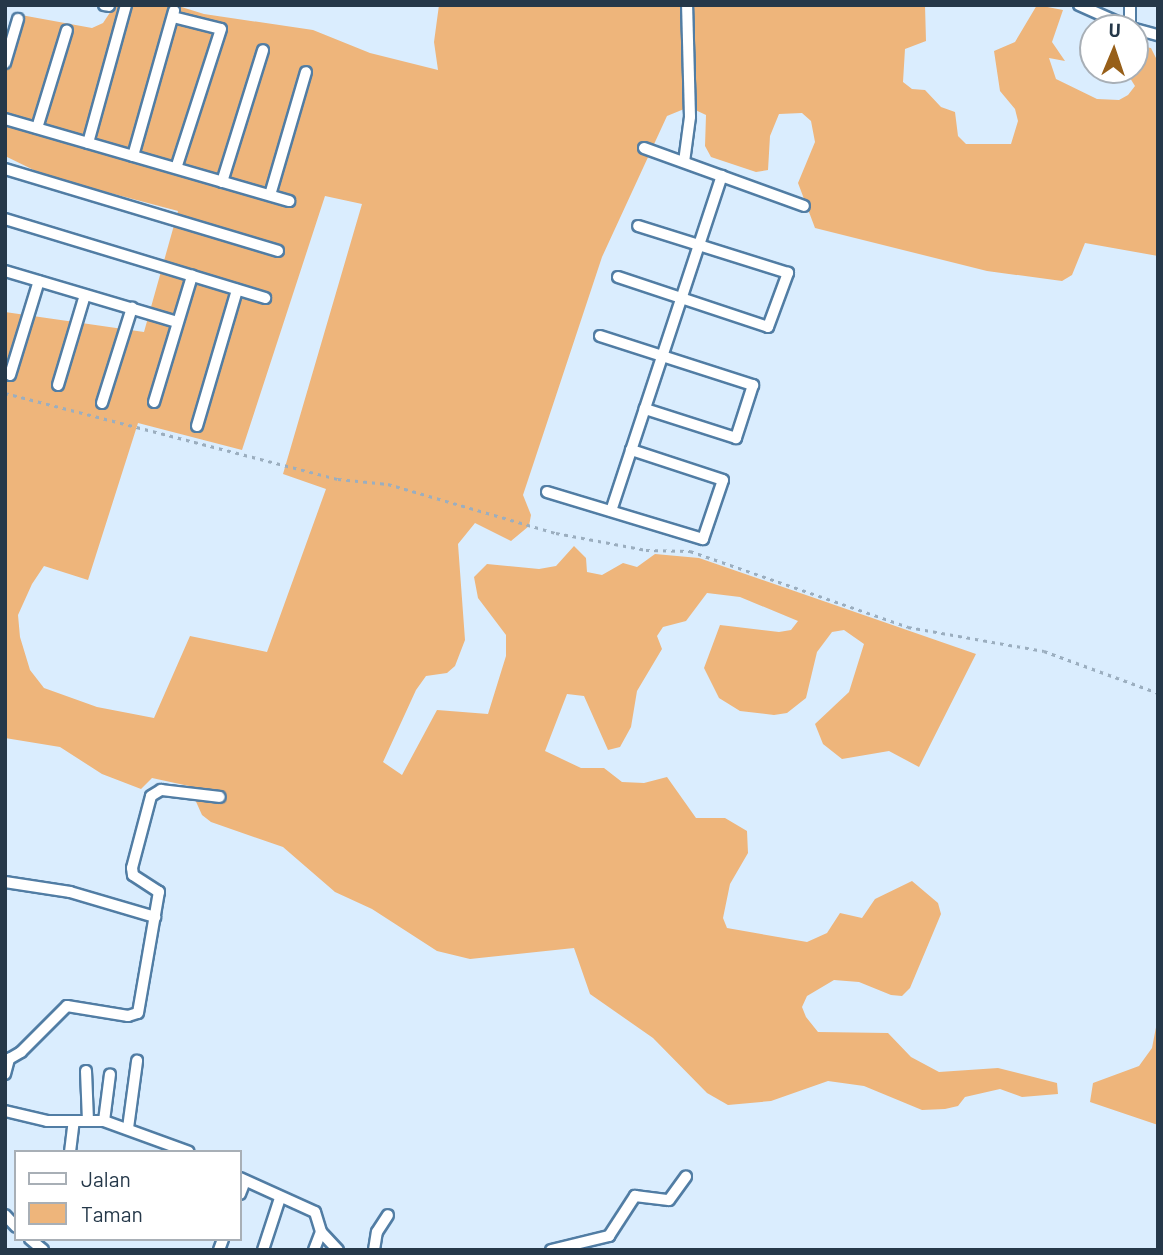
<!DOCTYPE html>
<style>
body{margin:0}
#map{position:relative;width:1163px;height:1255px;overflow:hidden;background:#daedfe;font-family:Barlow,sans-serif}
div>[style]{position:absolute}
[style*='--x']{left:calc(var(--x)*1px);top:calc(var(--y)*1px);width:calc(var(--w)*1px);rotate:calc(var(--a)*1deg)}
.green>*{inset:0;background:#eeb57b}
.path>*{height:2.5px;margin-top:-1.25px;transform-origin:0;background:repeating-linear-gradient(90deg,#9baebf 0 3.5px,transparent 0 8.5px)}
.roads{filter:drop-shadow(2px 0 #517da4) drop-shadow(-2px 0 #517da4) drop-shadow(0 2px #517da4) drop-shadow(0 -2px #517da4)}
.street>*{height:10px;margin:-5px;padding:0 5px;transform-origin:5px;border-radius:5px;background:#fff}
span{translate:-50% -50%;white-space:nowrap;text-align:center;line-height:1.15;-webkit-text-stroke:6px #fff;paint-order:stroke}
.frame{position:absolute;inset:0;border:7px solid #253849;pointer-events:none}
.legend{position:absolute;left:14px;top:1150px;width:228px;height:91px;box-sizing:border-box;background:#fff;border:2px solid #a8afb6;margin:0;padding:9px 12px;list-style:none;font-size:21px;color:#253849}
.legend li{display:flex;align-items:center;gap:14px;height:35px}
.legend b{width:35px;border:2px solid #a8afb6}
.north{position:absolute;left:1079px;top:14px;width:70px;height:70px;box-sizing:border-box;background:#fff;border:2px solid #a8afb6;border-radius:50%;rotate:2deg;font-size:19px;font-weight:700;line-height:28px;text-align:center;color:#253849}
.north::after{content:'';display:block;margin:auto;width:24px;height:32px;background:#975f19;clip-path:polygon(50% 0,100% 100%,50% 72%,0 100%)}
</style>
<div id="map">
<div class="green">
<i style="clip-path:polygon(evenodd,115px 5px,175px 5px,204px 14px,313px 30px,370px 53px,438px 70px,434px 42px,439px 5px,925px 5px,926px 41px,905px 49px,903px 82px,912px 89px,925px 90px,941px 107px,955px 112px,958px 136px,966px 144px,1011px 144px,1018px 121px,1015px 109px,1000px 91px,994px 51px,1015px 42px,1037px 5px,1063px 10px,1052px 42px,1065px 61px,1049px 58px,1056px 79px,1097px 99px,1119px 100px,1128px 95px,1135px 86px,1125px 70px,1135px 70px,1135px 45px,1151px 48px,1158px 62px,1158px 256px,1085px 243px,1072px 275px,1062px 281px,987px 271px,815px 228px,798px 183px,815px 142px,811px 121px,802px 113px,779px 114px,770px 136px,768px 170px,756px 172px,711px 157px,705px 146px,706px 115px,689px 107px,667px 116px,602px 257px,523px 495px,531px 515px,529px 526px,511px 541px,475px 523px,458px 544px,465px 640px,455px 666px,447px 673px,426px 676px,416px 690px,383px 762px,402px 775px,437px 710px,488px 714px,506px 656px,506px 635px,478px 598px,474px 577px,487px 564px,539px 569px,556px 566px,574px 546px,586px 558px,587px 572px,602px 575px,623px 563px,637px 567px,655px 554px,699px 558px,976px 654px,919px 767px,889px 751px,842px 759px,823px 744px,815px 724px,849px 692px,864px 644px,844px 630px,832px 632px,817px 652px,806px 698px,787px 713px,774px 715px,740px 711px,719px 698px,704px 668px,720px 625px,779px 632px,791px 630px,798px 621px,740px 597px,707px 593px,686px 621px,663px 627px,657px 636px,662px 649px,637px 691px,631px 727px,620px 747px,608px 750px,584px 696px,567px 694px,545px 751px,581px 768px,604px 768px,622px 782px,644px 783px,667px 777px,696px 818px,725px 818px,747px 831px,748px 853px,730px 884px,723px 918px,727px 928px,807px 942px,827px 933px,840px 913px,862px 918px,875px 899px,912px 881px,938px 903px,941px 914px,910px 988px,902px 996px,891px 995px,859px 982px,834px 980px,807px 996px,802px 1007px,806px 1017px,818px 1032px,888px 1033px,911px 1057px,939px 1072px,998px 1068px,1057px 1083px,1058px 1094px,1022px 1097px,1000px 1089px,965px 1097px,958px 1106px,945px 1109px,922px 1110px,864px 1086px,828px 1081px,771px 1101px,728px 1105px,707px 1093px,653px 1038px,590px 994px,574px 948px,470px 959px,437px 951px,372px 909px,335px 892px,283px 847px,211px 822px,202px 815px,189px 786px,152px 778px,141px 789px,102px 774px,60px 747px,5px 738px,5px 312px,144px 332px,178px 211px,46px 176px,5px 156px,5px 57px,21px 15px,92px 28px,103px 23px,115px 5px,325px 196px,362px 204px,283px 474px,326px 489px,267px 652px,190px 636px,154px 718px,97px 707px,44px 688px,30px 670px,20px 637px,18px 615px,32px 584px,44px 566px,88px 580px,138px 423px,242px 450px,325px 196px)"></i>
<i style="clip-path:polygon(1158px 1017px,1158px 1125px,1090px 1102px,1093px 1083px,1139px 1066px,1152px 1048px)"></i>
</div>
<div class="path">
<i style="--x:5;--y:393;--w:344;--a:14.5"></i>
<i style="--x:338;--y:479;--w:50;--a:5.7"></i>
<i style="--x:388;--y:484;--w:175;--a:16.3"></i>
<i style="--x:556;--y:533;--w:92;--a:10.7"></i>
<i style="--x:646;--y:550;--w:44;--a:1.3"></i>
<i style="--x:690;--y:551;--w:231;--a:19.2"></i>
<i style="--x:908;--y:627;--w:138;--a:10"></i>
<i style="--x:1044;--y:651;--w:121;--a:20.2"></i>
</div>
<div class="roads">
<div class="street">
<i style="--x:104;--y:5;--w:5;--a:11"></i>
<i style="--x:1079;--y:5;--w:57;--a:23.9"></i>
<i style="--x:1130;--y:5;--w:23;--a:90"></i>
<i style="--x:173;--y:17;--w:49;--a:14"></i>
<i style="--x:221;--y:29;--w:146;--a:107.9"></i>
<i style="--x:1135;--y:29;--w:24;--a:15"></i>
<i style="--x:5;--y:63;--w:46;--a:-73.5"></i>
<i style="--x:5;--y:119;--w:296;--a:16.1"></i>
<i style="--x:37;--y:128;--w:102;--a:-73"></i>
<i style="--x:88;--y:143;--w:143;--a:-74.6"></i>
<i style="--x:644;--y:148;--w:170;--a:19.9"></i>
<i style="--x:133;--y:156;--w:151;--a:-74.2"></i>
<i style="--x:684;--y:162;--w:45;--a:-82.4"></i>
<i style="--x:690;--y:117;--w:112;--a:-91.5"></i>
<i style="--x:5;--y:169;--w:285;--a:16.7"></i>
<i style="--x:222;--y:182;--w:138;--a:-72.7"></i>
<i style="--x:270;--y:195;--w:128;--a:-73.7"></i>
<i style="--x:5;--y:219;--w:272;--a:16.9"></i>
<i style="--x:5;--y:271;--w:179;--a:16.5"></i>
<i style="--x:618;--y:277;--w:158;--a:18.4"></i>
<i style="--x:768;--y:327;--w:58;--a:-69.7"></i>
<i style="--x:788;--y:273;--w:157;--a:-162.6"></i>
<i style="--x:600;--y:336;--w:161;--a:17.8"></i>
<i style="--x:753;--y:385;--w:56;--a:107.8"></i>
<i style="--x:736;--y:438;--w:96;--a:-162.3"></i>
<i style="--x:10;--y:375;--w:98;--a:-72.9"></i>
<i style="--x:58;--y:385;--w:94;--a:-73.3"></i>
<i style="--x:154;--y:402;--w:132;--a:-73.2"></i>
<i style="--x:102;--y:403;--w:100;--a:-72.5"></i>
<i style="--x:197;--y:426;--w:142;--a:-73.6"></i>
<i style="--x:547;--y:492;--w:163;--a:16.8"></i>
<i style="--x:703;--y:539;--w:62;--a:-71.3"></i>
<i style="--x:723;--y:480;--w:97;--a:-161.9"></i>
<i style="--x:611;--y:511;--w:353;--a:-71.7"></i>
<i style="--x:5;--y:882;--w:66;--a:8.7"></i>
<i style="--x:70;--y:892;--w:89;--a:16.4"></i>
<i style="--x:86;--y:1071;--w:50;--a:87.7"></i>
<i style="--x:5;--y:1074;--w:16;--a:-75"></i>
<i style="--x:9;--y:1059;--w:14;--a:-30"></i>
<i style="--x:21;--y:1052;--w:65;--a:-45"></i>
<i style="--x:67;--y:1006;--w:62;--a:9.3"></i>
<i style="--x:128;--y:1016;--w:10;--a:-17"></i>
<i style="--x:138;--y:1013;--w:123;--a:-80.2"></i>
<i style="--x:159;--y:892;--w:31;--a:-147"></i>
<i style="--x:133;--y:875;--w:7;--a:-98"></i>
<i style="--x:132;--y:868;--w:74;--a:-75.2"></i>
<i style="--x:151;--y:796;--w:12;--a:-31"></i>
<i style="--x:161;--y:790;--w:59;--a:6.8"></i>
<i style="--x:5;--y:1111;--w:43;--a:13.4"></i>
<i style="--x:47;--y:1121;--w:57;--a:0"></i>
<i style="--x:104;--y:1121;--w:90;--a:20"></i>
<i style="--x:104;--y:1121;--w:47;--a:-82.7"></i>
<i style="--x:128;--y:1128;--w:68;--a:-82.3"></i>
<i style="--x:70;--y:1152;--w:31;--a:-83"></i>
<i style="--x:240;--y:1178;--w:82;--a:24.4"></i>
<i style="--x:315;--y:1212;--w:21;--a:73"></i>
<i style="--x:321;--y:1232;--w:25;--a:47"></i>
<i style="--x:240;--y:1194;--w:14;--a:-69"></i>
<i style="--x:5;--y:1215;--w:16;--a:47"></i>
<i style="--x:30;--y:1239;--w:17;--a:40"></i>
<i style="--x:219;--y:1250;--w:12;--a:-70"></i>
<i style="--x:263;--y:1250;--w:55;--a:-71.9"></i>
<i style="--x:314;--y:1250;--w:19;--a:-69"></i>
<i style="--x:374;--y:1250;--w:18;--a:-81"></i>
<i style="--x:377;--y:1232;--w:20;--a:-57"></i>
<i style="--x:551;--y:1250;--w:60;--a:-13.6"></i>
<i style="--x:609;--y:1236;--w:48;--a:-57"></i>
<i style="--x:635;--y:1196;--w:34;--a:7"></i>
<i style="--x:669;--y:1200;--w:29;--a:-54"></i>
</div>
</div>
<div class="frame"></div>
<ul class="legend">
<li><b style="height:9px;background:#fff"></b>Jalan</li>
<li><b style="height:19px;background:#eeb57b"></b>Taman</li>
</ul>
<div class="north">U</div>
</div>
